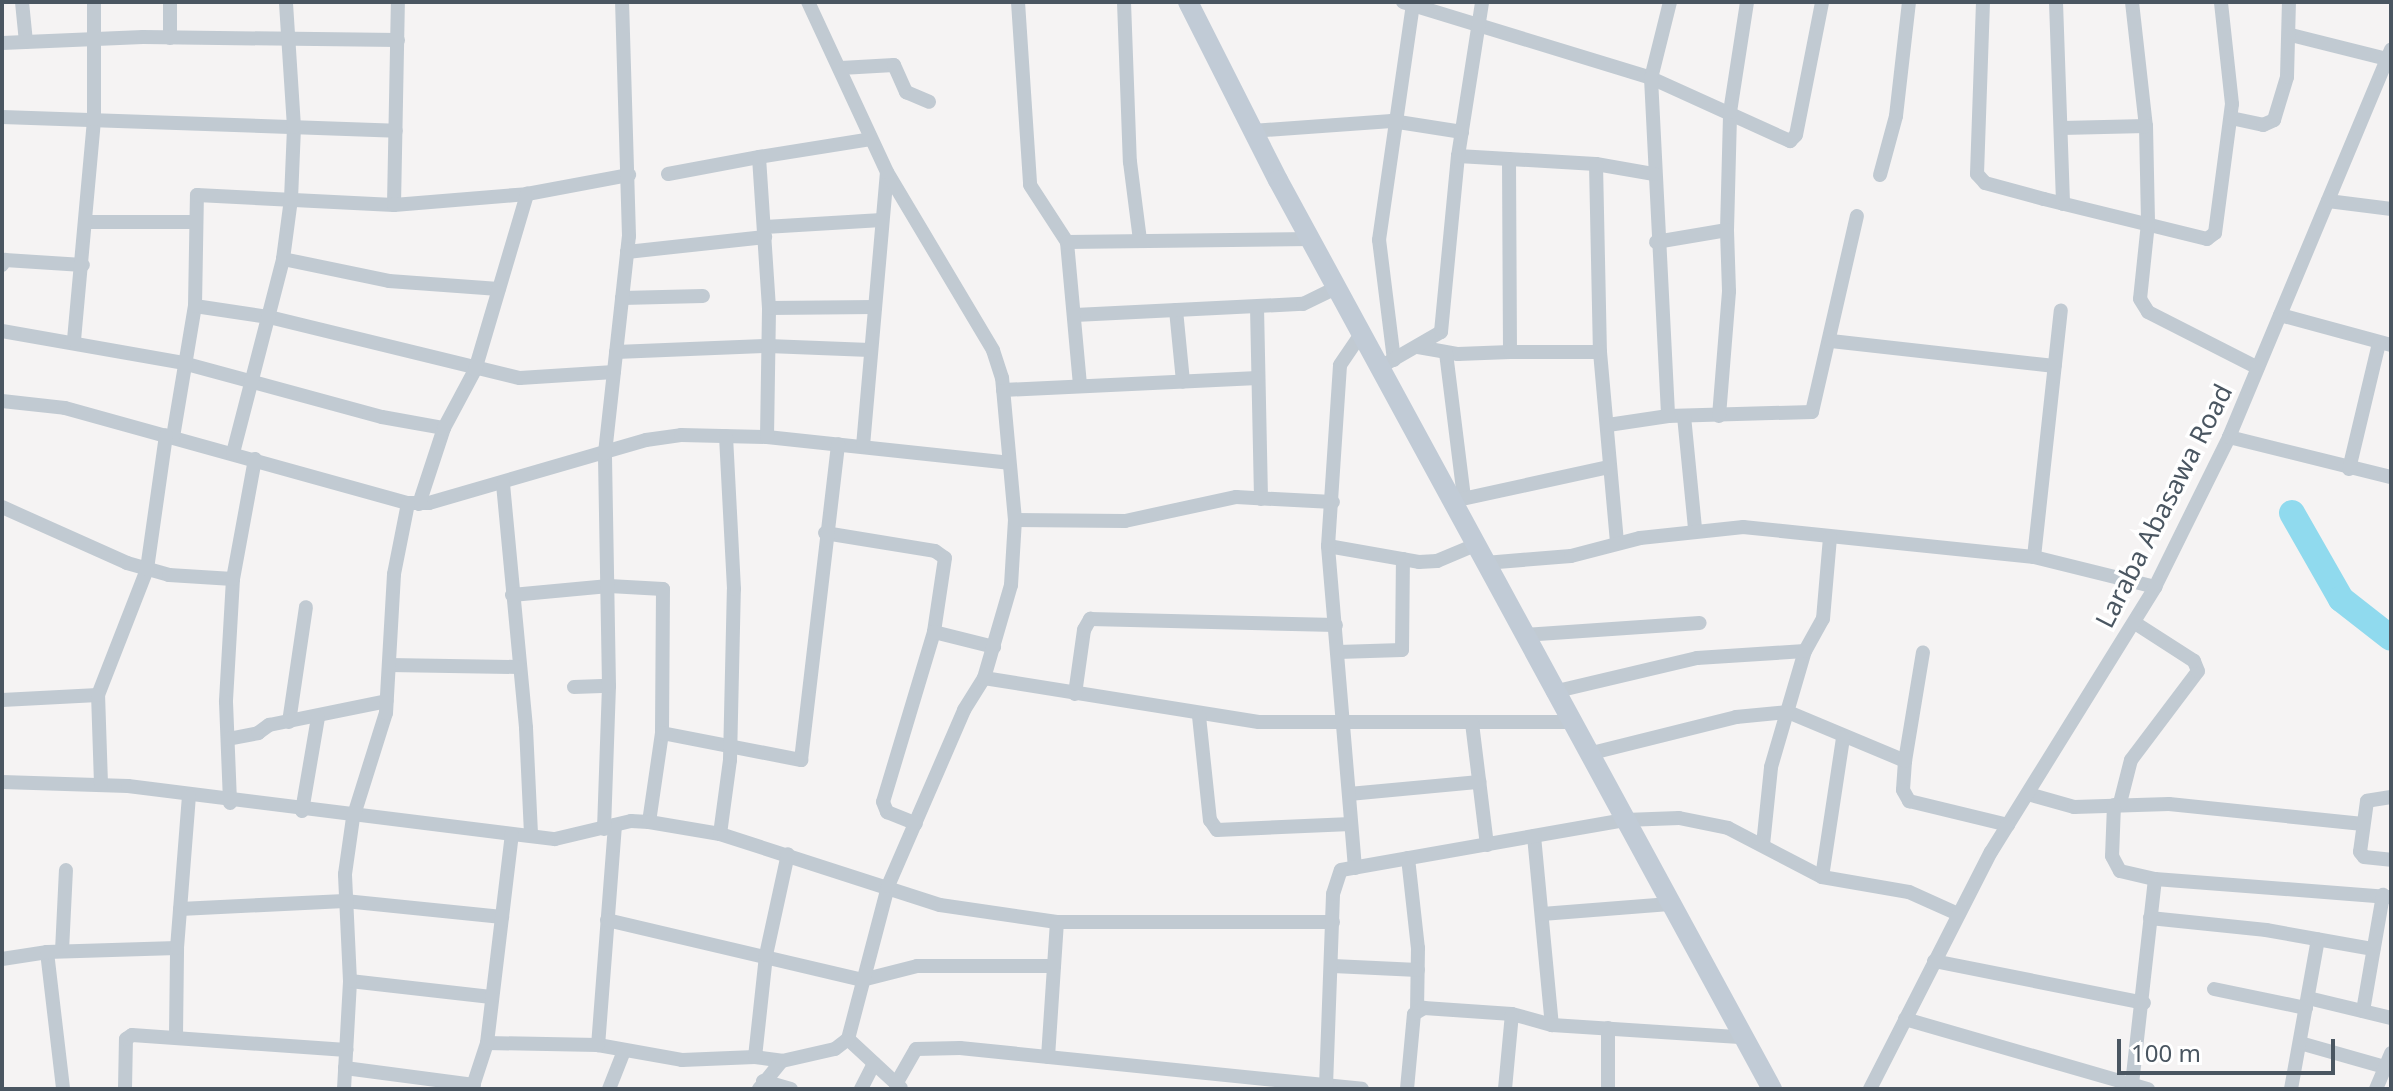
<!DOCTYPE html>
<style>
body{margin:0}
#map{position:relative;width:2393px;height:1091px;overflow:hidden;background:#f5f3f3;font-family:"Noto Sans",sans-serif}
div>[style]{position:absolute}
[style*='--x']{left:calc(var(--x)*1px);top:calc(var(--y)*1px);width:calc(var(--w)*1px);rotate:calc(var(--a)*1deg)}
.river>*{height:26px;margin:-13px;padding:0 13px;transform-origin:13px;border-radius:13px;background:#90daee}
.street>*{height:14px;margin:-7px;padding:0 7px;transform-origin:7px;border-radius:7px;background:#c1cad2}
.secondary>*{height:20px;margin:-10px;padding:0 10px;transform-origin:10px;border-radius:10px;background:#c1cbd6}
span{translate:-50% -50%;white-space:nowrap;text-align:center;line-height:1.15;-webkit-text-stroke:7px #fff;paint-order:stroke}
.street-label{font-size:26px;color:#4a5661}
.frame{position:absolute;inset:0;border:4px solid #4a5661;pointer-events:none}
.scale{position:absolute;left:2117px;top:1039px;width:218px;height:36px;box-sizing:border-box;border:4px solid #4a5661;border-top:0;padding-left:10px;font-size:24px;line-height:28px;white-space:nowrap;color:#4a5661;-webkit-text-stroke:6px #fff;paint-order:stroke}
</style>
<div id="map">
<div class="river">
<i style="--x:2292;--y:513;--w:99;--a:60.3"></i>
<i style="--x:2341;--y:599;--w:63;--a:38"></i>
</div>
<div class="street">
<i style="--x:22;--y:2;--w:40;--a:84.3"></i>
<i style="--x:1018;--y:2;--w:183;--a:86.2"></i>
<i style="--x:1030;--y:185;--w:68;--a:57"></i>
<i style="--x:1124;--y:2;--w:160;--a:87.9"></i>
<i style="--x:1130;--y:162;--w:79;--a:82.7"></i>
<i style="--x:1403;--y:2;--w:259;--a:17"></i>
<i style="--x:1651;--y:78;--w:153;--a:24.4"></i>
<i style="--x:1790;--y:141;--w:8;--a:-45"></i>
<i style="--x:1796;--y:135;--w:136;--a:-78.9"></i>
<i style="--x:1670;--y:2;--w:78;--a:104"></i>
<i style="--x:1651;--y:78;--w:338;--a:87.1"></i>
<i style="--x:1668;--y:416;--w:144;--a:-1.6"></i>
<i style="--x:1812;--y:412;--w:201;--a:-77.1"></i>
<i style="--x:1983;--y:2;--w:172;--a:92"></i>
<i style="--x:1977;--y:174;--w:12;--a:48"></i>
<i style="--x:1985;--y:183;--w:61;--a:15.2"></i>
<i style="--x:2044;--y:199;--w:168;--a:13.8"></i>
<i style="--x:2207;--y:239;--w:10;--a:-37"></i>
<i style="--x:2215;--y:233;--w:130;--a:-82.5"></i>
<i style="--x:2232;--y:104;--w:103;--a:-96.2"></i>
<i style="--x:2056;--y:2;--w:202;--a:88"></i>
<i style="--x:2132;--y:2;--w:125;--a:83.6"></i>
<i style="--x:2146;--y:126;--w:97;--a:88.8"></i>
<i style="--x:2148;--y:223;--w:76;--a:96"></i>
<i style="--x:2140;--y:299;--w:15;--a:58"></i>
<i style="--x:2148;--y:312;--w:123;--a:27"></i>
<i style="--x:2291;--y:35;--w:103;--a:14"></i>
<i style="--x:170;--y:38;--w:36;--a:-90"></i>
<i style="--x:2;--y:43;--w:141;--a:-2.4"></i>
<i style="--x:143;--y:37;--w:255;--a:0.7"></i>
<i style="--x:841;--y:68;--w:53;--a:-3.2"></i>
<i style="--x:894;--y:65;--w:30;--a:66"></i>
<i style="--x:906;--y:92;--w:25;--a:23"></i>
<i style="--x:2;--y:117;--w:394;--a:2"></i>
<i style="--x:2231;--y:118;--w:33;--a:12"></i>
<i style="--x:2263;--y:125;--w:12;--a:-24"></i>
<i style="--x:2274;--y:120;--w:45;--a:-73.2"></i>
<i style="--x:2287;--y:77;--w:75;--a:-88.5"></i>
<i style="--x:2062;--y:128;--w:84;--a:-1.4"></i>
<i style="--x:1252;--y:131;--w:140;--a:-4.1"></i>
<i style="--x:1392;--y:121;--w:71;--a:8.9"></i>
<i style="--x:1458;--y:156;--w:138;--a:3.3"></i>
<i style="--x:1596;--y:164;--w:59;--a:9.8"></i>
<i style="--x:1596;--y:164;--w:188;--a:88.8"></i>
<i style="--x:1600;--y:352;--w:192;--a:84.9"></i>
<i style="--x:668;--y:174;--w:93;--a:-10.6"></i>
<i style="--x:1880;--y:175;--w:61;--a:-74.8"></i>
<i style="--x:1896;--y:116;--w:115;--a:-83.5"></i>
<i style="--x:2328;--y:201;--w:64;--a:7.2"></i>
<i style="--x:394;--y:205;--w:203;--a:-88.9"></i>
<i style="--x:87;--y:222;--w:106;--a:0"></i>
<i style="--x:765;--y:227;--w:117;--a:-3.4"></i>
<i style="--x:1656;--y:242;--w:72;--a:-9.6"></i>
<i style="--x:1727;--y:230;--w:118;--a:-88.5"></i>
<i style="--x:1730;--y:112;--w:111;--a:-81.2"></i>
<i style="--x:627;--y:252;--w:139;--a:-6.2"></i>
<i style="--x:283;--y:259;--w:108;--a:11.7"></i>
<i style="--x:389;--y:281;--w:110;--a:4.2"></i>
<i style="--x:2;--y:265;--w:6;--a:-59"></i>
<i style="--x:5;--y:260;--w:78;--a:3.7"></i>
<i style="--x:622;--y:298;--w:81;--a:-1.4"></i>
<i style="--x:195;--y:306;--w:75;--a:8.5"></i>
<i style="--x:269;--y:317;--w:258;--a:13.7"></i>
<i style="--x:520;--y:378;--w:94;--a:-3.7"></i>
<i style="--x:1257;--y:307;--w:192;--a:88.8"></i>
<i style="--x:769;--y:308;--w:106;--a:-0.5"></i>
<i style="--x:1176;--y:310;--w:72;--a:84.4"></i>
<i style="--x:1075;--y:315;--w:228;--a:-2.8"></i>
<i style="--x:1303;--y:304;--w:39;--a:-26"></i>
<i style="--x:2280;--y:315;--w:115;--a:15.1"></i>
<i style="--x:2;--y:331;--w:184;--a:10"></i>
<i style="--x:183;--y:363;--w:206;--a:15.2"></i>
<i style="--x:382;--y:417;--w:63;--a:10.1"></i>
<i style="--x:74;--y:340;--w:222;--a:-84.8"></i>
<i style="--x:94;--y:119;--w:117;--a:-90"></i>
<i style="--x:1831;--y:341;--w:225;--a:6.4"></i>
<i style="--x:1418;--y:347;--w:41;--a:9.9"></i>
<i style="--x:1458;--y:354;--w:52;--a:-2.2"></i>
<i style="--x:1510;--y:352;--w:193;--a:-90.3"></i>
<i style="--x:616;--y:352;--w:152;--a:-2.3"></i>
<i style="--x:768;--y:346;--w:102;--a:2.2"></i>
<i style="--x:1510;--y:352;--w:90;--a:0"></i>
<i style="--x:1446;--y:353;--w:146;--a:82.9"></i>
<i style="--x:1394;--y:360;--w:121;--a:-97.1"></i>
<i style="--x:1379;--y:240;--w:238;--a:-81.8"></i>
<i style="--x:1382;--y:366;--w:68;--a:-30"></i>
<i style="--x:1441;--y:332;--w:177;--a:-84.5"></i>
<i style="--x:1458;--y:156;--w:156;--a:-81.1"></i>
<i style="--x:1080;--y:385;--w:144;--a:-95.2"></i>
<i style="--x:1067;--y:242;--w:244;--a:-0.7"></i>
<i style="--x:1003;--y:390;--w:255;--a:-2.7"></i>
<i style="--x:2;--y:401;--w:63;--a:6.3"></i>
<i style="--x:65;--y:408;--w:356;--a:15.5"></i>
<i style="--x:408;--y:503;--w:21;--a:0"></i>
<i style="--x:429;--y:503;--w:226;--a:-16.2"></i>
<i style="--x:646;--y:440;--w:35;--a:-8"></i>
<i style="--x:681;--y:435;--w:86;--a:1.3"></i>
<i style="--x:767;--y:437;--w:243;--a:6.1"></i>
<i style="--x:1684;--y:416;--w:113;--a:84.4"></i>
<i style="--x:1719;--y:416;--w:125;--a:-85.4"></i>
<i style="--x:1729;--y:291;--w:61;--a:-91.9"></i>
<i style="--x:1608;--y:425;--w:61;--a:-8.5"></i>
<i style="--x:173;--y:437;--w:133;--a:-80.5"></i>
<i style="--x:195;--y:306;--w:111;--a:-89"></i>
<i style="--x:197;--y:195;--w:197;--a:2.9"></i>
<i style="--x:394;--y:205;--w:133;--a:-4.7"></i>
<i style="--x:527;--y:194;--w:104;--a:-10.6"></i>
<i style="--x:767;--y:437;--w:129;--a:-89.1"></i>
<i style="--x:769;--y:308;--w:151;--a:-93.8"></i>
<i style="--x:759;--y:157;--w:113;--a:-9.1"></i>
<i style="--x:2229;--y:437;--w:167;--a:13.9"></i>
<i style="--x:863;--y:446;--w:274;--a:-85"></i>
<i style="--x:233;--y:453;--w:200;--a:-75.5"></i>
<i style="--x:283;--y:259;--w:61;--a:-82.4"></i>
<i style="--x:291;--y:199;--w:72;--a:-87.6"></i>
<i style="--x:294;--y:127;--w:125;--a:-93.7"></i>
<i style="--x:2349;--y:469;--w:130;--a:-76.6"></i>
<i style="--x:503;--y:484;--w:245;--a:84.6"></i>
<i style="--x:526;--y:728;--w:108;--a:87.3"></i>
<i style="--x:1453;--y:501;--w:160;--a:-12.3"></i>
<i style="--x:419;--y:504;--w:80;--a:-71.8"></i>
<i style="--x:444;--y:428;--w:66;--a:-61.9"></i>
<i style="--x:475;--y:370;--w:184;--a:-73.5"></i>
<i style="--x:2;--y:507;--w:137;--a:24.1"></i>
<i style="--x:127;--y:563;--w:44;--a:15.9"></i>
<i style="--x:169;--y:575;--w:64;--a:3.6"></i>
<i style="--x:233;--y:579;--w:123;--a:93.3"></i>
<i style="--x:226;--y:702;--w:101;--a:87.7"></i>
<i style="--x:1015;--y:520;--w:110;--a:0.5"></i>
<i style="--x:1125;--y:521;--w:114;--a:-12.2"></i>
<i style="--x:1236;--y:497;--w:97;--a:3"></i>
<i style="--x:825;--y:533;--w:111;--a:9.3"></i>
<i style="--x:935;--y:551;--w:12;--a:35"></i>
<i style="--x:945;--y:558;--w:75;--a:98.5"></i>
<i style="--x:934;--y:632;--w:177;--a:106.7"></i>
<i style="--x:883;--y:802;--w:11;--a:68"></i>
<i style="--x:887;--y:812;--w:31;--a:22"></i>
<i style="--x:1328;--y:546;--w:92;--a:10"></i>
<i style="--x:1419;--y:562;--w:18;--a:-3"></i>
<i style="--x:1437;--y:561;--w:41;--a:-22.8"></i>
<i style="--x:2034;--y:557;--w:248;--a:-83.8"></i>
<i style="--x:1485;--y:563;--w:86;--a:-4.7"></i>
<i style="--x:1571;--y:556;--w:71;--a:-14.6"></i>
<i style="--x:1640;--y:538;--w:104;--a:-6.1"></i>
<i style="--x:1743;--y:527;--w:293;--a:5.9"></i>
<i style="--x:2034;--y:557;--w:125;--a:13.9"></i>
<i style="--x:233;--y:579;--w:122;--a:-79.6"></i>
<i style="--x:512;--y:595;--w:97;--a:-5.3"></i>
<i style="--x:609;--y:586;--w:54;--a:3.2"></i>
<i style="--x:663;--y:589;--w:144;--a:90.4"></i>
<i style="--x:662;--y:733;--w:90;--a:98.3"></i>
<i style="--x:934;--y:632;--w:62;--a:14"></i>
<i style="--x:1523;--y:635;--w:177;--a:-3.9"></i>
<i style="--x:1338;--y:652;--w:64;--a:-1.8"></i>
<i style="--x:1402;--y:650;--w:91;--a:-89.4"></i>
<i style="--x:389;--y:665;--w:129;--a:0.9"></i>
<i style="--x:984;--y:678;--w:278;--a:9.1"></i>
<i style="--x:1259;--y:722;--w:312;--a:0"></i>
<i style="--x:574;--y:687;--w:35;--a:-2"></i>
<i style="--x:1553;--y:692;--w:148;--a:-13.3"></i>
<i style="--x:1697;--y:658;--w:108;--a:-3.7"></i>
<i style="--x:1075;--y:694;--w:65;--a:-82"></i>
<i style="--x:1084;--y:630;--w:13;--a:-61"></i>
<i style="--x:1090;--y:619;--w:246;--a:1.4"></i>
<i style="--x:2;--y:700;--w:96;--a:-3"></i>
<i style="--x:1199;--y:716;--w:105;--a:84"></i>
<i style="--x:1210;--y:820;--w:12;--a:55"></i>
<i style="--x:1217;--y:830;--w:134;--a:-2.6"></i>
<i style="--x:289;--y:722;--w:116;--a:-81.6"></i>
<i style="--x:1472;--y:723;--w:123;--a:83"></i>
<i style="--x:662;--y:733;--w:142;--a:11"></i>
<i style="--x:801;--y:760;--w:318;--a:-83.3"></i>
<i style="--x:228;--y:739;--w:31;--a:-11"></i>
<i style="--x:258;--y:733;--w:14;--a:-36"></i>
<i style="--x:269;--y:725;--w:120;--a:-11.5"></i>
<i style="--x:1588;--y:754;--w:153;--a:-14"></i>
<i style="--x:1736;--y:717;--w:52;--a:-5.5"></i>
<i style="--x:1788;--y:712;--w:127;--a:22.7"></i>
<i style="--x:1905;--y:761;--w:29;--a:94"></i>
<i style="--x:1903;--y:790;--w:13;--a:61"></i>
<i style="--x:1909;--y:801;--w:102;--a:13.6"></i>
<i style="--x:1905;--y:761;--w:110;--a:-80.6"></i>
<i style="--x:2;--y:782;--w:126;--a:1.8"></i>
<i style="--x:128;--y:786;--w:430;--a:7.1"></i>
<i style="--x:555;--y:839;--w:78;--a:-13.3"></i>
<i style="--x:631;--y:821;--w:18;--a:3"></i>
<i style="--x:649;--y:822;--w:72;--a:9.6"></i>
<i style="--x:720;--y:834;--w:231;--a:17.9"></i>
<i style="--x:940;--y:905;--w:118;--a:8.3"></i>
<i style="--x:1057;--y:922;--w:276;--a:0"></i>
<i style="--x:101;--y:784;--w:89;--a:-91.9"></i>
<i style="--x:98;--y:695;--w:135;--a:-68.7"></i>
<i style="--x:147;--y:569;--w:135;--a:-81.9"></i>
<i style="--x:1349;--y:794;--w:131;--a:-5.3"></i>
<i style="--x:2028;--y:794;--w:48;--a:15.8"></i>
<i style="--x:2074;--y:807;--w:95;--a:-1.8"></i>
<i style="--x:2169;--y:804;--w:195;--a:5.9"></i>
<i style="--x:2391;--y:797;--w:24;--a:171"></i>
<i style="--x:2367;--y:801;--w:51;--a:97.8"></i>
<i style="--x:2360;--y:852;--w:6;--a:51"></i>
<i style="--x:2364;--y:857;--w:27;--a:6"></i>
<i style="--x:2120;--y:803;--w:44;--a:-75.7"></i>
<i style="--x:2131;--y:760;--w:111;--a:-53"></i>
<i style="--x:2198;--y:671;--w:11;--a:-112"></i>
<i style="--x:2194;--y:661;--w:70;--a:-147.2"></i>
<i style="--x:2114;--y:805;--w:51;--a:92.2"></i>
<i style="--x:2112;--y:856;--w:17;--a:62"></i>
<i style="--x:2120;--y:871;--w:36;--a:13"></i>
<i style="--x:2155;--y:879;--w:237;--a:4.4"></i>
<i style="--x:302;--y:811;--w:95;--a:-80.3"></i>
<i style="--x:615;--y:825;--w:221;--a:94.4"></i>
<i style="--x:598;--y:1045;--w:85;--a:10.1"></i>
<i style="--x:682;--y:1060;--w:73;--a:-2.4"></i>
<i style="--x:755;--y:1057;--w:27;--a:8"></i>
<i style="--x:604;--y:829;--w:143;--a:-88"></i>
<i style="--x:609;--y:686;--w:233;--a:-91"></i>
<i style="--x:605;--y:453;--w:218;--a:-83.7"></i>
<i style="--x:629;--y:236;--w:234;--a:-91.7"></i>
<i style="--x:720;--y:834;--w:75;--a:-82.3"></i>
<i style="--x:730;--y:760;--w:171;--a:-88.7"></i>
<i style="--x:734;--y:589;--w:153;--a:-93"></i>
<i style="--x:1534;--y:836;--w:190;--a:84.6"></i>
<i style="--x:1763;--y:845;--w:78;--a:-84.1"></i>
<i style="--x:1771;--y:767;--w:121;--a:-73.7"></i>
<i style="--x:1805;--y:651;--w:37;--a:-61"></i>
<i style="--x:1823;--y:619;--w:82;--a:-85.1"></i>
<i style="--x:1408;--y:858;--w:91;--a:83.7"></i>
<i style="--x:1418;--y:948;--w:61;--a:90.9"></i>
<i style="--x:1355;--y:868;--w:323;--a:-94.8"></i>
<i style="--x:1328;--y:546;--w:181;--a:-86.2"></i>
<i style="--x:1340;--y:365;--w:41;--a:-55.9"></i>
<i style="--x:1822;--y:877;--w:141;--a:-81.4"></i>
<i style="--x:180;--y:909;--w:165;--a:-2.8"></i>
<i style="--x:345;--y:901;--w:158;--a:5.8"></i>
<i style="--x:1542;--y:914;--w:128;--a:-4.5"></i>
<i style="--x:2150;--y:918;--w:117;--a:5.9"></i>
<i style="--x:2266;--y:930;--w:109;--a:10.1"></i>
<i style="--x:607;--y:920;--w:262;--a:13.2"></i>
<i style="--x:862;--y:980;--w:57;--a:-14.3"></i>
<i style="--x:917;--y:966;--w:137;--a:0"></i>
<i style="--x:62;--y:951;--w:81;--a:-87.2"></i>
<i style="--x:47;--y:952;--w:138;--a:83.3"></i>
<i style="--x:2;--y:959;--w:46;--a:-8.8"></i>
<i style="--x:47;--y:952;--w:130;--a:-1.8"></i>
<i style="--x:1934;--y:961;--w:214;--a:11.3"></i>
<i style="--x:1333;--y:966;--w:85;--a:2.7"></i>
<i style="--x:350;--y:981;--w:142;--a:6.5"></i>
<i style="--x:2214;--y:989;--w:94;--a:11.7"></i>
<i style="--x:2308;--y:998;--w:85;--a:13.5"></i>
<i style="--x:2363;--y:1011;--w:118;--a:-80.2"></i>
<i style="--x:1905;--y:1019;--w:253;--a:16.1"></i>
<i style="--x:176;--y:1035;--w:87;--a:-89.3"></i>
<i style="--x:177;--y:948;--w:152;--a:-85.5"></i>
<i style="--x:848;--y:1039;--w:72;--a:42.8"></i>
<i style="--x:487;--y:1043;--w:111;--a:1"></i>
<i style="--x:2300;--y:1043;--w:88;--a:15.8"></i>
<i style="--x:755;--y:1057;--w:103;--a:-83.8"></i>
<i style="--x:766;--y:955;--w:103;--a:-77.7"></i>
<i style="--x:1048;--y:1057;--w:135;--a:-86.2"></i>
<i style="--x:345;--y:1068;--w:130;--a:7.5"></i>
<i style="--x:763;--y:1081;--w:29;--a:16"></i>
<i style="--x:896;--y:1084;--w:40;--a:-60.3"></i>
<i style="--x:916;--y:1049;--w:44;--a:-1.3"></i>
<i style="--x:960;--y:1048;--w:404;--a:5.8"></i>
<i style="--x:2132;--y:1084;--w:206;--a:-83.6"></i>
<i style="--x:1326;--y:1086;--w:192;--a:-87.9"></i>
<i style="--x:1333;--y:894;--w:25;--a:-72"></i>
<i style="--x:1341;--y:870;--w:288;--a:-10"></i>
<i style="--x:1625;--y:820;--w:54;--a:-2.1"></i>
<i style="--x:1679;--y:818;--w:50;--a:11.5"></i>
<i style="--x:1728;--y:828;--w:106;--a:27.5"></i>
<i style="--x:1822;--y:877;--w:88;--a:9.8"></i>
<i style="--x:1909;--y:892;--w:54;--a:24.2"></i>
<i style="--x:125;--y:1089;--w:50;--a:-88.9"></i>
<i style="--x:126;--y:1039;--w:7;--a:-34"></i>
<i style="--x:132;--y:1035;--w:215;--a:4"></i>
<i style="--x:344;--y:1089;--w:108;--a:-86.8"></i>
<i style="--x:350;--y:981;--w:107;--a:-92.7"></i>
<i style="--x:345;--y:874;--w:57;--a:-81.9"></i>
<i style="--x:353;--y:818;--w:110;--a:-72.6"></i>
<i style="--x:386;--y:713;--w:139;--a:-86.7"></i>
<i style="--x:394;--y:574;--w:72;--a:-78.8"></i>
<i style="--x:472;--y:1089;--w:48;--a:-71.9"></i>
<i style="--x:487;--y:1043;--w:210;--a:-83.2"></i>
<i style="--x:609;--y:1089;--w:41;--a:-68.5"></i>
<i style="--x:759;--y:1089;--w:36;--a:-51"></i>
<i style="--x:782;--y:1061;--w:54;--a:-12.8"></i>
<i style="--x:835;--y:1049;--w:16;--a:-38"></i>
<i style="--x:848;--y:1039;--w:158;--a:-75.3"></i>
<i style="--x:888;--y:886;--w:192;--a:-66.6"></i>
<i style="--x:964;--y:710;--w:38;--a:-58"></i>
<i style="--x:984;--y:678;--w:97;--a:-73.8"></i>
<i style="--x:1011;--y:585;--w:65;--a:-86.5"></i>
<i style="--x:1015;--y:520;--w:143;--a:-95.2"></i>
<i style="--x:1002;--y:378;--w:29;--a:-108"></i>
<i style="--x:993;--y:350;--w:207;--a:-120.8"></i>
<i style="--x:887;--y:172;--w:187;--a:-114.9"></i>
<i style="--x:861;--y:1089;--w:29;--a:-63"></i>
<i style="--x:1407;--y:1089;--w:75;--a:-84.7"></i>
<i style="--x:1414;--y:1014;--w:12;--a:-31"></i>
<i style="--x:1424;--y:1008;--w:88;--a:3.9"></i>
<i style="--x:1512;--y:1014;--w:41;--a:15.4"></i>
<i style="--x:1552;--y:1025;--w:188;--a:3.7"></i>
<i style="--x:1505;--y:1089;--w:75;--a:-84.7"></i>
<i style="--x:1608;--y:1089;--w:61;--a:-90"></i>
<i style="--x:1870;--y:1089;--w:266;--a:-63"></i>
<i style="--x:1991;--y:852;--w:312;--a:-58.2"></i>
<i style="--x:2155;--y:587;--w:167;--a:-63.7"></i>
<i style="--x:2229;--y:437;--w:420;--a:-67.3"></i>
<i style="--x:2291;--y:1089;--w:152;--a:-79.8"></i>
<i style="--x:2376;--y:1089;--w:39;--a:-67"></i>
</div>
<div class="secondary">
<i style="--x:1188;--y:2;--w:199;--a:63.2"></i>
<i style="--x:1278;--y:180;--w:1035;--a:61.48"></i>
</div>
<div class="street-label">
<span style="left:2164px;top:506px;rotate:-63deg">Laraba Abasawa Road</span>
</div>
<div class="frame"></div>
<div class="scale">100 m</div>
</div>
